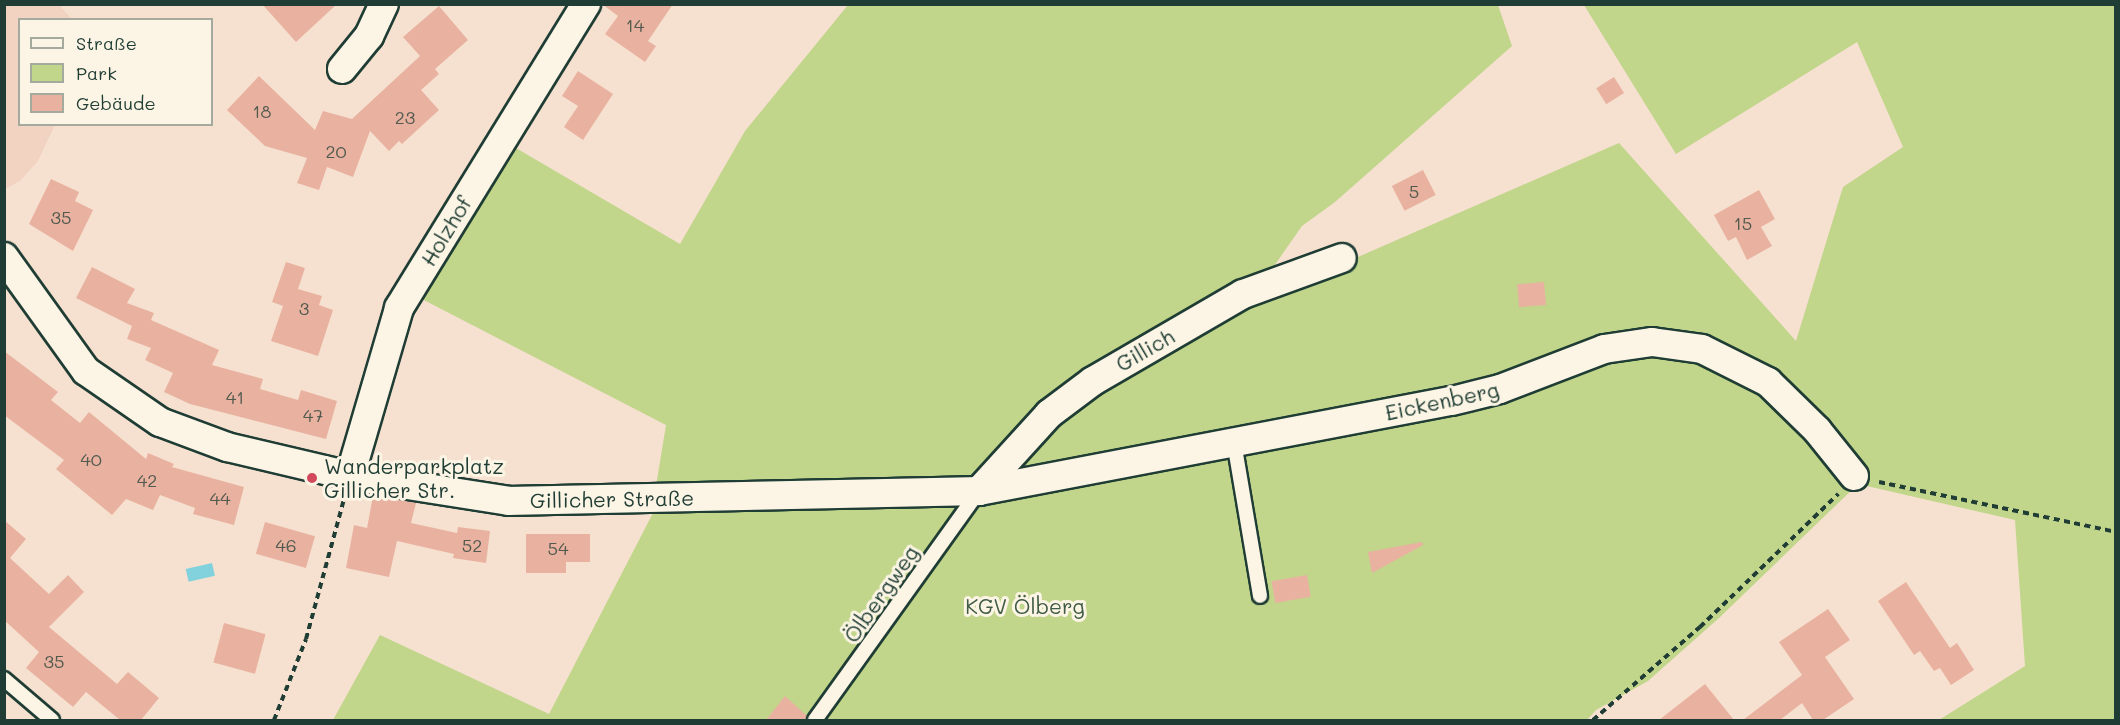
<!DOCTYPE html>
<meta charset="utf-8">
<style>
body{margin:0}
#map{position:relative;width:2120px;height:725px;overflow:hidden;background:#f6e1d0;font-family:Mali,sans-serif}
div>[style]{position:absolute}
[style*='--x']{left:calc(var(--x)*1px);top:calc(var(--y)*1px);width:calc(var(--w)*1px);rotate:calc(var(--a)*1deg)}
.built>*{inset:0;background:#f2d3c2}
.green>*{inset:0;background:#c1d58b}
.water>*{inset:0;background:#81d2dc;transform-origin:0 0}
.building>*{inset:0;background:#e9b2a0;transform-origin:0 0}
.path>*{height:4px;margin-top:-2px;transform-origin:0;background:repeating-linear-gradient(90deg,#1f3d34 0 6px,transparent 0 10.5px)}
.roads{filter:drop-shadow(2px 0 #1f3d34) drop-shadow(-2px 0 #1f3d34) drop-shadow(0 2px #1f3d34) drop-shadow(0 -2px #1f3d34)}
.service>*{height:14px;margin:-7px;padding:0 7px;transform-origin:7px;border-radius:7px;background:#fcf5e5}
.minor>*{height:28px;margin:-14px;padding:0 14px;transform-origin:14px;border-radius:14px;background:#fcf5e5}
.dots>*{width:16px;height:16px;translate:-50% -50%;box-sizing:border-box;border:3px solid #fcf5e5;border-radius:50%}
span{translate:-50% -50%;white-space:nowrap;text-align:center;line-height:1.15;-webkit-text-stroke:6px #fcf5e5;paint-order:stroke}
.number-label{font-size:18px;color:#525a4f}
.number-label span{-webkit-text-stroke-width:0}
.street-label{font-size:21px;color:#1f3d34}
.poi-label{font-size:21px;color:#1f3d34}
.left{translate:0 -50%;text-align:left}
.park-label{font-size:21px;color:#3f5b45}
.frame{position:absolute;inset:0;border:6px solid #1f3d34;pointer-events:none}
.legend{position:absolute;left:18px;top:18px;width:195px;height:108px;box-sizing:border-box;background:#fcf5e5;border:2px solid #a4ab9e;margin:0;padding:8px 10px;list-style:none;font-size:18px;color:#1f3d34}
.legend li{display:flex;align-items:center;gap:12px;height:30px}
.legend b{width:30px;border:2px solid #a4ab9e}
</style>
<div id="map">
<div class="built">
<i style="clip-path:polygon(5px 4px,59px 5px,72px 19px,20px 20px,20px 124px,55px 125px,38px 161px,20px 181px,5px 189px)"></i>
</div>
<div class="green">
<i style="clip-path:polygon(848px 5px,1498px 5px,1512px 46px,1335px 202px,1302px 226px,1258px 289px,1335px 267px,1619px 143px,1796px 341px,1843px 187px,1903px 147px,1857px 42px,1676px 154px,1584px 5px,2115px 5px,2115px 720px,1939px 720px,2025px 666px,2015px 520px,1858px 484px,1719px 618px,1648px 681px,1596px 710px,1587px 720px,333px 720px,380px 635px,549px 714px,653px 513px,972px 501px,983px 475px,655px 492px,666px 425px,416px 296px,509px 144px,680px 244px,745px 131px)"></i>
</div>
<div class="water">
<i style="left:212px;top:563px;width:13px;height:27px;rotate:77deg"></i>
</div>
<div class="building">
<i style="clip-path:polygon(262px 4px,337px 4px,296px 42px)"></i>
<i style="clip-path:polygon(602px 4px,673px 4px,648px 41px,656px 46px,645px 62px,605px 34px,618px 16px)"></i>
<i style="clip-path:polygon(439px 6px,468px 40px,435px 69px,439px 74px,421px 90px,439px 110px,402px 144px,399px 141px,389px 151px,370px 131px,353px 177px,327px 167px,319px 190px,297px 183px,307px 158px,265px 146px,227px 110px,259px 76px,315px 130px,323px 111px,352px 119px,420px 56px,403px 37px)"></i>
<i style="clip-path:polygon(578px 71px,613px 94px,583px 140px,564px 127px,578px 106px,562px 96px)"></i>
<i style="left:1614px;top:77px;width:19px;height:21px;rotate:58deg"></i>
<i style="left:1423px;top:170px;width:28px;height:35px;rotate:63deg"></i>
<i style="clip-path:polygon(51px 179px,79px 192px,75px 201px,93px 210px,73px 251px,29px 224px)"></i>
<i style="clip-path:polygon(1759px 190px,1775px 219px,1761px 227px,1772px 246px,1747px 260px,1736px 237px,1728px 241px,1714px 215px)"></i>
<i style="clip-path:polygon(286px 262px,305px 268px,298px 289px,322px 296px,319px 305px,333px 310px,318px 356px,271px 341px,283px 306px,272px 302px)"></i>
<i style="clip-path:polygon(92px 267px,135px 289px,127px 303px,154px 313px,151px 320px,219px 350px,212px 365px,263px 379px,260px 389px,298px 400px,301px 390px,337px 401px,326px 439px,190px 404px,164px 392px,173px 373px,145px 360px,151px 348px,127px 339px,132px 326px,76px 298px)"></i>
<i style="left:1544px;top:282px;width:23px;height:27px;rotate:85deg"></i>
<i style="clip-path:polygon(4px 351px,58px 392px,51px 400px,80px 423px,89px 412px,146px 459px,148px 453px,174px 464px,172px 467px,244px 487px,234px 525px,193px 514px,195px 508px,160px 495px,153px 510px,126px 499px,112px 515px,56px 469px,64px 460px,4px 415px)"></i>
<i style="clip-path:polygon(373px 496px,416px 503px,411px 523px,457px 533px,458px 527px,490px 531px,486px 563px,453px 558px,454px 554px,397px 541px,389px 577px,346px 568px,354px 525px,367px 528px)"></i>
<i style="clip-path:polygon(4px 520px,26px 539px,10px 558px,49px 594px,68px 575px,84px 592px,49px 627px,117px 684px,128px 672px,159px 698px,141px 720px,120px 720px,86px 692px,73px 707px,26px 668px,39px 652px,4px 620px)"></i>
<i style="left:265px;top:522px;width:52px;height:33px;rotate:16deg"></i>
<i style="clip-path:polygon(526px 534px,590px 534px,590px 562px,566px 562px,566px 573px,526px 573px)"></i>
<i style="clip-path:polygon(1422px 542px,1423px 545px,1372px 573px,1368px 552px)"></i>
<i style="left:1307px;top:575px;width:22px;height:36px;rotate:80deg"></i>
<i style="clip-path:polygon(1906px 582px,1950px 648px,1957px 643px,1974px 670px,1951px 685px,1940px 668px,1934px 671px,1920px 651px,1914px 655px,1878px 601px)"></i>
<i style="clip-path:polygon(1828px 609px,1850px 640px,1825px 657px,1854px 699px,1823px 720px,1813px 720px,1802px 703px,1780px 720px,1743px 720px,1802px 675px,1779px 642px)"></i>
<i style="left:224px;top:623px;width:43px;height:41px;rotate:15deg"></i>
<i style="clip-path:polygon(1705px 684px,1734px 720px,1659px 720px)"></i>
<i style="clip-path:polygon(785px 696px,807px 716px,806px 720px,766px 720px)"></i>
</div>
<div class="path">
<i style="--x:1879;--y:482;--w:242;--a:11.9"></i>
<i style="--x:274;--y:720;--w:87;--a:-68.4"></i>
<i style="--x:306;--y:639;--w:145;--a:-74.8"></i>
<i style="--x:1593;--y:720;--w:142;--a:-41"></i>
<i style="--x:1700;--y:627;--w:192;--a:-43.9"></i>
</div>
<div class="roads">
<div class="service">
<i style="--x:1234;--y:442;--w:156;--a:80.4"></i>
<i style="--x:4;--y:679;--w:63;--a:40.5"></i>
<i style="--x:815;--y:720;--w:280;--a:-54.4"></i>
</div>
<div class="minor">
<i style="--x:342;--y:69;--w:43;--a:-50.7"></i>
<i style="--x:369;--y:36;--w:35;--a:-65"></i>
<i style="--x:4;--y:257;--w:140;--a:54.3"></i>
<i style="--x:86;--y:371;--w:90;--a:34.6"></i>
<i style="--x:160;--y:422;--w:72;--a:20.5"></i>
<i style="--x:227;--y:447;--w:126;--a:13.3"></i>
<i style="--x:350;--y:476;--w:161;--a:8.9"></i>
<i style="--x:509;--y:501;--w:470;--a:-1.2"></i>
<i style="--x:979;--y:491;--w:481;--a:-10.8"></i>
<i style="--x:1452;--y:401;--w:49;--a:-14"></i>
<i style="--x:1500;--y:389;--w:111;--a:-21"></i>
<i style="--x:1604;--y:349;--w:49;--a:-8.3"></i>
<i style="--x:1652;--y:342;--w:50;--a:8"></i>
<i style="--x:1702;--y:349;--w:74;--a:26.6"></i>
<i style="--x:1768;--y:382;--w:69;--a:44.4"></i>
<i style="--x:1817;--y:430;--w:59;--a:51.2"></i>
<i style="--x:350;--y:476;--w:175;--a:-73.7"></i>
<i style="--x:399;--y:308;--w:357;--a:-58.4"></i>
<i style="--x:979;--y:491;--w:104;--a:-47.7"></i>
<i style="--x:1049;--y:414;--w:55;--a:-36.9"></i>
<i style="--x:1093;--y:381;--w:173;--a:-30.1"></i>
<i style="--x:1243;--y:294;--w:105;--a:-20"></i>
</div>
</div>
<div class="dots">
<i style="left:312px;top:478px;background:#d1495b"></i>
</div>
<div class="number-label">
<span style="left:635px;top:25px">14</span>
<span style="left:262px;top:111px">18</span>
<span style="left:405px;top:117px">23</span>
<span style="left:336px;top:151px">20</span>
<span style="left:1414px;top:191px">5</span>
<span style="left:61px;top:217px">35</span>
<span style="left:1743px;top:223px">15</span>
<span style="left:304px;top:308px">3</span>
<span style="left:235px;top:397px">41</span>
<span style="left:313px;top:415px">47</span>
<span style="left:91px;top:459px">40</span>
<span style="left:147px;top:480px">42</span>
<span style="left:220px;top:498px">44</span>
<span style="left:286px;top:545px">46</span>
<span style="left:472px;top:545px">52</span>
<span style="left:558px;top:548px">54</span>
<span style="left:54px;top:661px">35</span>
</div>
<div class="street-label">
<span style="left:446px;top:231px;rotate:-59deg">Holzhof</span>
<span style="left:1145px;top:350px;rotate:-30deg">Gillich</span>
<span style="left:1442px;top:401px;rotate:-12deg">Eickenberg</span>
<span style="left:612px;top:499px;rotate:-1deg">Gillicher Straße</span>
<span style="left:881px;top:594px;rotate:-55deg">Ölbergweg</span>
</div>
<div class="poi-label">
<span class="left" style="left:324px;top:478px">Wanderparkplatz<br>Gillicher Str.</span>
</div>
<div class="park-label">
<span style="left:1025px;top:606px">KGV Ölberg</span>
</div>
<div class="frame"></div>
<ul class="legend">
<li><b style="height:8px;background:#fcf5e5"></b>Straße</li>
<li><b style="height:16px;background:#c1d58b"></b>Park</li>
<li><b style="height:16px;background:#e9b2a0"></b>Gebäude</li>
</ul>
</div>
